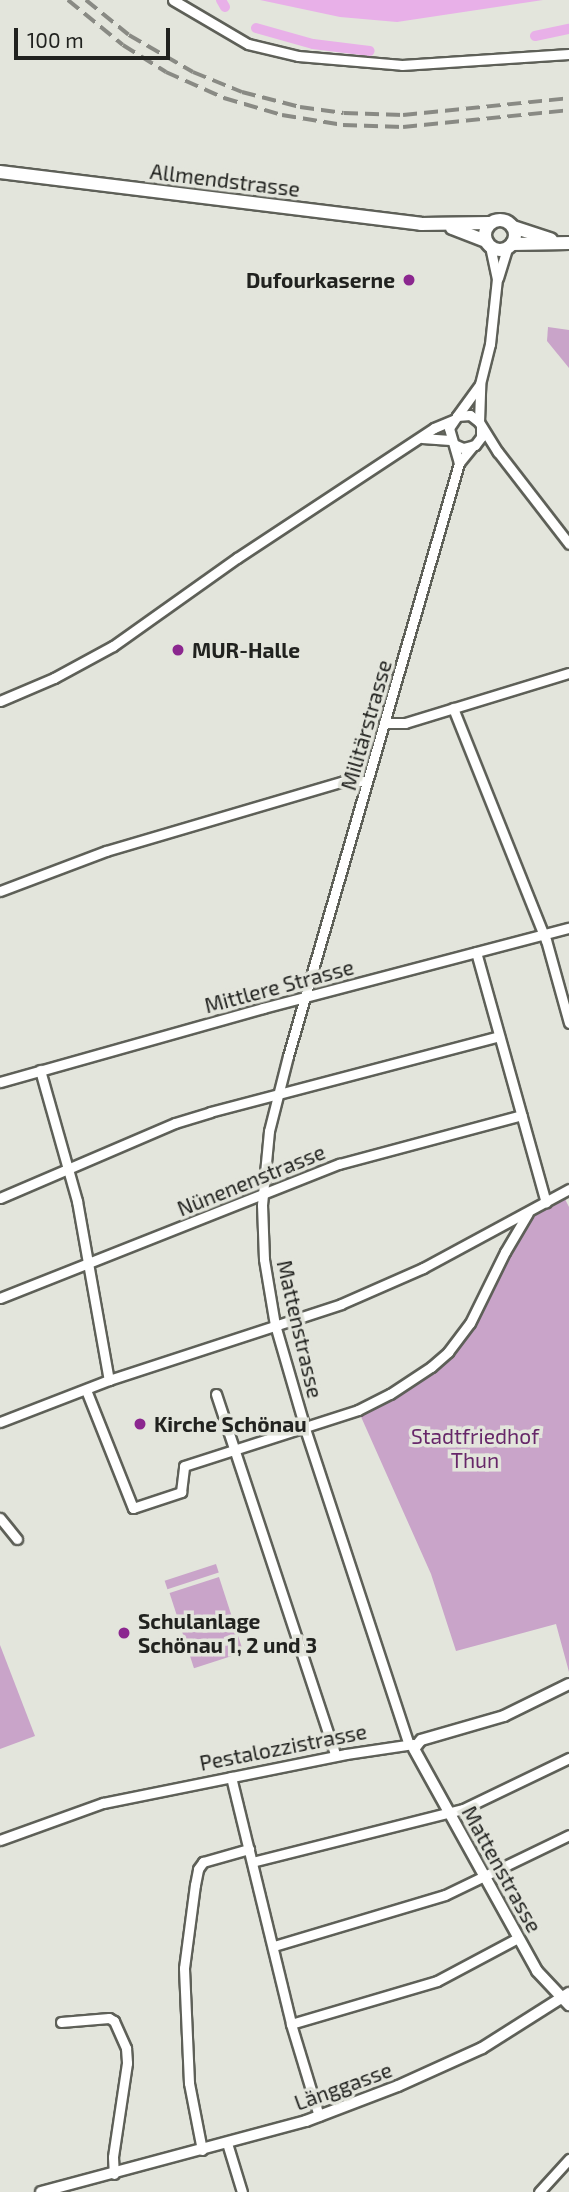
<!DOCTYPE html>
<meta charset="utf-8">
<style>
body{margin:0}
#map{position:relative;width:569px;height:2192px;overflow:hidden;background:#e3e5dc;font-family:"Exo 2",sans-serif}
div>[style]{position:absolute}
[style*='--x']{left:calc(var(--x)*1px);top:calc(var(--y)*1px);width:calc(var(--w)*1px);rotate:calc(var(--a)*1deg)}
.green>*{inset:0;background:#c9a4c9;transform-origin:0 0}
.water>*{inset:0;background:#e8b0e8}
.canal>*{height:10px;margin:-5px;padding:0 5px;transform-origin:5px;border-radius:5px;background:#e8b0e8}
.roads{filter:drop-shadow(2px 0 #5e6058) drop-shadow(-2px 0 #5e6058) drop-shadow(0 2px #5e6058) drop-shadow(0 -2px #5e6058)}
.minor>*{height:9px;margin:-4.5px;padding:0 4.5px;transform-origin:4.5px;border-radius:4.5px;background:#fff}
.tertiary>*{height:10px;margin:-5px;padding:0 5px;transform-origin:5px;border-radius:5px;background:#fff}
.secondary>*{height:12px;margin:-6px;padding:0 6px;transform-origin:6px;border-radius:6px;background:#fff}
.secondary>.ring{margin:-6px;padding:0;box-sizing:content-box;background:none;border:12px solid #fff;border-radius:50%}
.rail>*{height:3.5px;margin-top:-1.75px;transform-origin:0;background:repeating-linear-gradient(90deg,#898a84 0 14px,transparent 0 21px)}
.dots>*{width:19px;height:19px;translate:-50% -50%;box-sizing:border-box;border:4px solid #e3e5dc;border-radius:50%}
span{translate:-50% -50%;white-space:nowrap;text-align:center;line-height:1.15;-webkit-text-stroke:7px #e3e5dc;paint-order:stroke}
.street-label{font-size:21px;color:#21221f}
.poi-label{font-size:21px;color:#21221f;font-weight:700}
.right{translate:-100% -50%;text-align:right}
.left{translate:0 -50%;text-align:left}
.park-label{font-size:21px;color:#672769}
.scale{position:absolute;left:14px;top:28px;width:156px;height:32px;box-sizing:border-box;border:4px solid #21221f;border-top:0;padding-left:9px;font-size:21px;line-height:24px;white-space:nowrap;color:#21221f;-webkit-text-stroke:5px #e3e5dc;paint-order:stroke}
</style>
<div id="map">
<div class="green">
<i style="clip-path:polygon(548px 327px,569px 330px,569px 368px,547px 341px)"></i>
<i style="clip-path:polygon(564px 1197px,569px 1207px,569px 1672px,556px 1624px,456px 1651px,431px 1574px,358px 1410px,411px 1381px,460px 1338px,528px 1213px)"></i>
<i style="left:216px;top:1564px;width:9px;height:54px;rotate:72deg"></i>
<i style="left:219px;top:1577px;width:79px;height:52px;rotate:72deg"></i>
<i style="clip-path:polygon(0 1645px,35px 1736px,0 1749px)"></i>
</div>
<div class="water">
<i style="clip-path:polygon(260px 0,543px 0,397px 22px,340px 17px)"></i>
</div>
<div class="canal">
<i style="--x:221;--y:0;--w:8;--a:60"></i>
<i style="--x:256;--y:28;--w:59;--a:15.7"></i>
<i style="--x:313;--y:44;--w:57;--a:7"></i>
<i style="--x:535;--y:36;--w:35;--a:-12"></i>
</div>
<div class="roads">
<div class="minor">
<i style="--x:173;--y:0;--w:87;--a:30.4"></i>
<i style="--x:248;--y:44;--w:51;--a:13.5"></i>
<i style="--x:298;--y:56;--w:104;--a:4.9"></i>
<i style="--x:402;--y:65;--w:167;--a:-3.8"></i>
<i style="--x:498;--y:278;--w:31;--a:-73"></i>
<i style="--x:457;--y:416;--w:39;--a:-54"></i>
<i style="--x:479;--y:422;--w:38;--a:-88"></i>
<i style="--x:480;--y:384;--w:41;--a:-76"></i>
<i style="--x:490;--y:344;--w:65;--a:-83.9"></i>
<i style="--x:497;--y:279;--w:33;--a:-102"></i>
<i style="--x:422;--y:438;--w:28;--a:4"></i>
<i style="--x:454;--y:444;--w:10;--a:24"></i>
<i style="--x:463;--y:448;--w:12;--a:-14"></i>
<i style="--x:475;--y:445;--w:10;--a:-53"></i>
<i style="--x:481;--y:437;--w:10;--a:-90"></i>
<i style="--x:459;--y:463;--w:36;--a:-106"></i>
<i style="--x:449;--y:428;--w:14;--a:-56"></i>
<i style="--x:457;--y:416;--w:13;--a:-4"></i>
<i style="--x:470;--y:415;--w:11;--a:38"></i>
<i style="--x:479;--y:422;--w:36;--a:58"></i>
<i style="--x:498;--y:452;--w:116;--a:52.3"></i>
<i style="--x:0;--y:701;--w:59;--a:-23.1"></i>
<i style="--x:54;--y:678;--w:67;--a:-28.5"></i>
<i style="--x:113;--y:646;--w:152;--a:-35.4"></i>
<i style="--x:237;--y:558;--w:236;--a:-33.4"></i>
<i style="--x:434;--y:428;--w:21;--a:-23"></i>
<i style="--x:453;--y:708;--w:250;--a:68.2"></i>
<i style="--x:546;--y:940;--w:86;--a:74.5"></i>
<i style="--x:384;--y:723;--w:21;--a:0"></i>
<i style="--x:405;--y:723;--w:171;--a:-17"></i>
<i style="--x:0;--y:891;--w:113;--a:-20.7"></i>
<i style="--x:106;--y:851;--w:248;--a:-16.4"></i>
<i style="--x:344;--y:781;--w:23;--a:0"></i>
<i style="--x:476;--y:952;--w:260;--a:74.4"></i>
<i style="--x:40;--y:1070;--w:136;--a:74.2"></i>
<i style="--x:77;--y:1201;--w:182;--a:79.9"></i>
<i style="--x:0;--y:1082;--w:273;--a:-15.7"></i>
<i style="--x:263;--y:1008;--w:316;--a:-14.7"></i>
<i style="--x:0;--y:1198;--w:190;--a:-23.2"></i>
<i style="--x:175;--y:1123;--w:37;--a:-17"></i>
<i style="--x:210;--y:1112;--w:299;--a:-14.7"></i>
<i style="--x:0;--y:1298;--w:365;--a:-21.6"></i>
<i style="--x:339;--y:1164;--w:189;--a:-15"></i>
<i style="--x:86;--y:1390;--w:127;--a:68.3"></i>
<i style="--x:133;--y:1508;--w:51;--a:-18.4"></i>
<i style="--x:181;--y:1492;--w:26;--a:-83"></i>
<i style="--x:184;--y:1466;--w:183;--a:-17.8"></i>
<i style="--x:358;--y:1410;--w:36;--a:-27"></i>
<i style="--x:390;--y:1394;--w:49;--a:-33.4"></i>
<i style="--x:431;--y:1367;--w:23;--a:-41"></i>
<i style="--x:448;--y:1352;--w:36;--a:-53"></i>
<i style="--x:470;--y:1323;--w:79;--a:-63.8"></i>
<i style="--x:505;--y:1252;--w:45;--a:-59.5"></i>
<i style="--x:216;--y:1394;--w:381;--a:71.7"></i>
<i style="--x:0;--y:1422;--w:117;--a:-21.1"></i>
<i style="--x:109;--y:1380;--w:244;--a:-18.1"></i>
<i style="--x:341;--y:1304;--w:90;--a:-23.7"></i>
<i style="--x:423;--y:1268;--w:166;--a:-28.4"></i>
<i style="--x:0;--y:1518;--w:27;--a:51"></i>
<i style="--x:408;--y:1742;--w:330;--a:-108.2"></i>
<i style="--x:305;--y:1428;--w:107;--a:-106.2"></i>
<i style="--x:275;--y:1325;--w:67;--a:-99.5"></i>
<i style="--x:264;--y:1259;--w:54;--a:-92.1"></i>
<i style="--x:262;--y:1205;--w:74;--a:-84.6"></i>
<i style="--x:269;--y:1131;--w:77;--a:-75.8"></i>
<i style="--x:288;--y:1056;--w:617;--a:-73.91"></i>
<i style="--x:459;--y:463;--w:22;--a:-51"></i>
<i style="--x:231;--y:1777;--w:254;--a:76.3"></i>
<i style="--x:291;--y:2024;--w:96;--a:73.1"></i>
<i style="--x:0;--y:1840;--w:109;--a:-19.8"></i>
<i style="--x:103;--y:1803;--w:248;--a:-11.4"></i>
<i style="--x:346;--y:1754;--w:68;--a:-8.5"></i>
<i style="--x:252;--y:1862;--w:218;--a:-14.1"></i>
<i style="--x:463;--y:1809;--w:118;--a:-25.7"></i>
<i style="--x:274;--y:1946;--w:178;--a:-16.6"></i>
<i style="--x:445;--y:1895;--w:138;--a:-25.8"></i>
<i style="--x:61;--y:2022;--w:48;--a:-4.8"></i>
<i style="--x:109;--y:2018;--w:6;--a:31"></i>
<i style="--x:114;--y:2021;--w:30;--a:66"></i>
<i style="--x:126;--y:2048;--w:15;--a:86"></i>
<i style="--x:127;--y:2063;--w:95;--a:98.5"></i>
<i style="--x:113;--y:2157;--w:17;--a:87"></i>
<i style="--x:291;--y:2024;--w:152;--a:-16.4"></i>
<i style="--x:437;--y:1981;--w:92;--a:-28"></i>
<i style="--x:227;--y:2143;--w:51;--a:73"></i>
<i style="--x:202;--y:2150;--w:68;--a:-101"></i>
<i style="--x:189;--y:2083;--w:115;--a:-92.5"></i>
<i style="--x:184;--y:1968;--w:84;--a:-82.5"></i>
<i style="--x:195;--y:1885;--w:16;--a:-79"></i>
<i style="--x:198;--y:1869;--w:9;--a:-54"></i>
<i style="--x:203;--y:1862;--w:48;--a:-15.8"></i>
<i style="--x:539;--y:2192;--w:45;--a:-47.7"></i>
</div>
<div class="tertiary">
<i style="--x:569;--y:1684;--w:72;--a:153.8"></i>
<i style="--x:504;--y:1716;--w:86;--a:163.9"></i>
<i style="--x:421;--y:1740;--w:11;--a:128"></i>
<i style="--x:414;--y:1749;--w:254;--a:61"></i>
<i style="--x:537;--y:1971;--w:47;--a:46.7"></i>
<i style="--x:41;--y:2192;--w:274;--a:-15"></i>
<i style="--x:306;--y:2121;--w:98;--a:-20.8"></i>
<i style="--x:398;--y:2086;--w:92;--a:-24.3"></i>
<i style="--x:482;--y:2048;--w:103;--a:-32.3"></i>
</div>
<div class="secondary">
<i style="--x:0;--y:172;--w:424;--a:7"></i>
<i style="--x:421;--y:224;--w:69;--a:-0.8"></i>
<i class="ring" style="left:485px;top:220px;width:18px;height:18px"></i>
<i style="--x:513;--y:227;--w:40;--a:18"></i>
<i style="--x:452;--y:228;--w:36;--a:21"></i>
<i style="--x:512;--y:244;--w:57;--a:-1"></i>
</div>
</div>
<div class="rail">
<i style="--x:68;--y:0;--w:71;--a:39.3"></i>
<i style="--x:123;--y:45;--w:51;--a:32.1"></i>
<i style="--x:166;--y:72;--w:64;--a:24.1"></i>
<i style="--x:224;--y:98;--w:60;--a:16.3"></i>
<i style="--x:282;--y:115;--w:62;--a:9.3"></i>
<i style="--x:343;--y:125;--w:60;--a:1.9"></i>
<i style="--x:403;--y:127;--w:167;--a:-5.8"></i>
<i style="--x:86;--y:0;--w:55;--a:39.1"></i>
<i style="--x:129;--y:35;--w:74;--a:30"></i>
<i style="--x:193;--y:72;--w:53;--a:22.2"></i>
<i style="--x:242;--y:92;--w:60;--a:14.5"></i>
<i style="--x:300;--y:107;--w:44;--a:7.8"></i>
<i style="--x:344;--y:113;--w:59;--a:1.9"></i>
<i style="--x:403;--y:115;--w:167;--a:-5.8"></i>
</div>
<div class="dots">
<i style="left:409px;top:280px;background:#8b278f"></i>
<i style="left:178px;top:650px;background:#8b278f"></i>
<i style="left:140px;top:1424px;background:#8b278f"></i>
<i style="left:124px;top:1633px;background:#8b278f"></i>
</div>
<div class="street-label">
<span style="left:225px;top:180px;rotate:7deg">Allmendstrasse</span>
<span style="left:366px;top:725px;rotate:-74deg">Militärstrasse</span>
<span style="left:279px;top:986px;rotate:-15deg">Mittlere Strasse</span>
<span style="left:251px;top:1180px;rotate:-22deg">Nünenenstrasse</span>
<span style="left:300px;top:1329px;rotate:77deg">Mattenstrasse</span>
<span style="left:283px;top:1747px;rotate:-11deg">Pestalozzistrasse</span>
<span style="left:502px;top:1869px;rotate:61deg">Mattenstrasse</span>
<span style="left:343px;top:2086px;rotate:-20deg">Länggasse</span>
</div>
<div class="poi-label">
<span class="right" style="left:395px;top:280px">Dufourkaserne</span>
<span class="left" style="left:192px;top:650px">MUR-Halle</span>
<span class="left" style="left:154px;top:1424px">Kirche Schönau</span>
<span class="left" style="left:138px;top:1633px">Schulanlage<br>Schönau 1, 2 und 3</span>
</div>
<div class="park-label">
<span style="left:475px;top:1448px">Stadtfriedhof<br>Thun</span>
</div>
<div class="scale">100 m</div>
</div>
